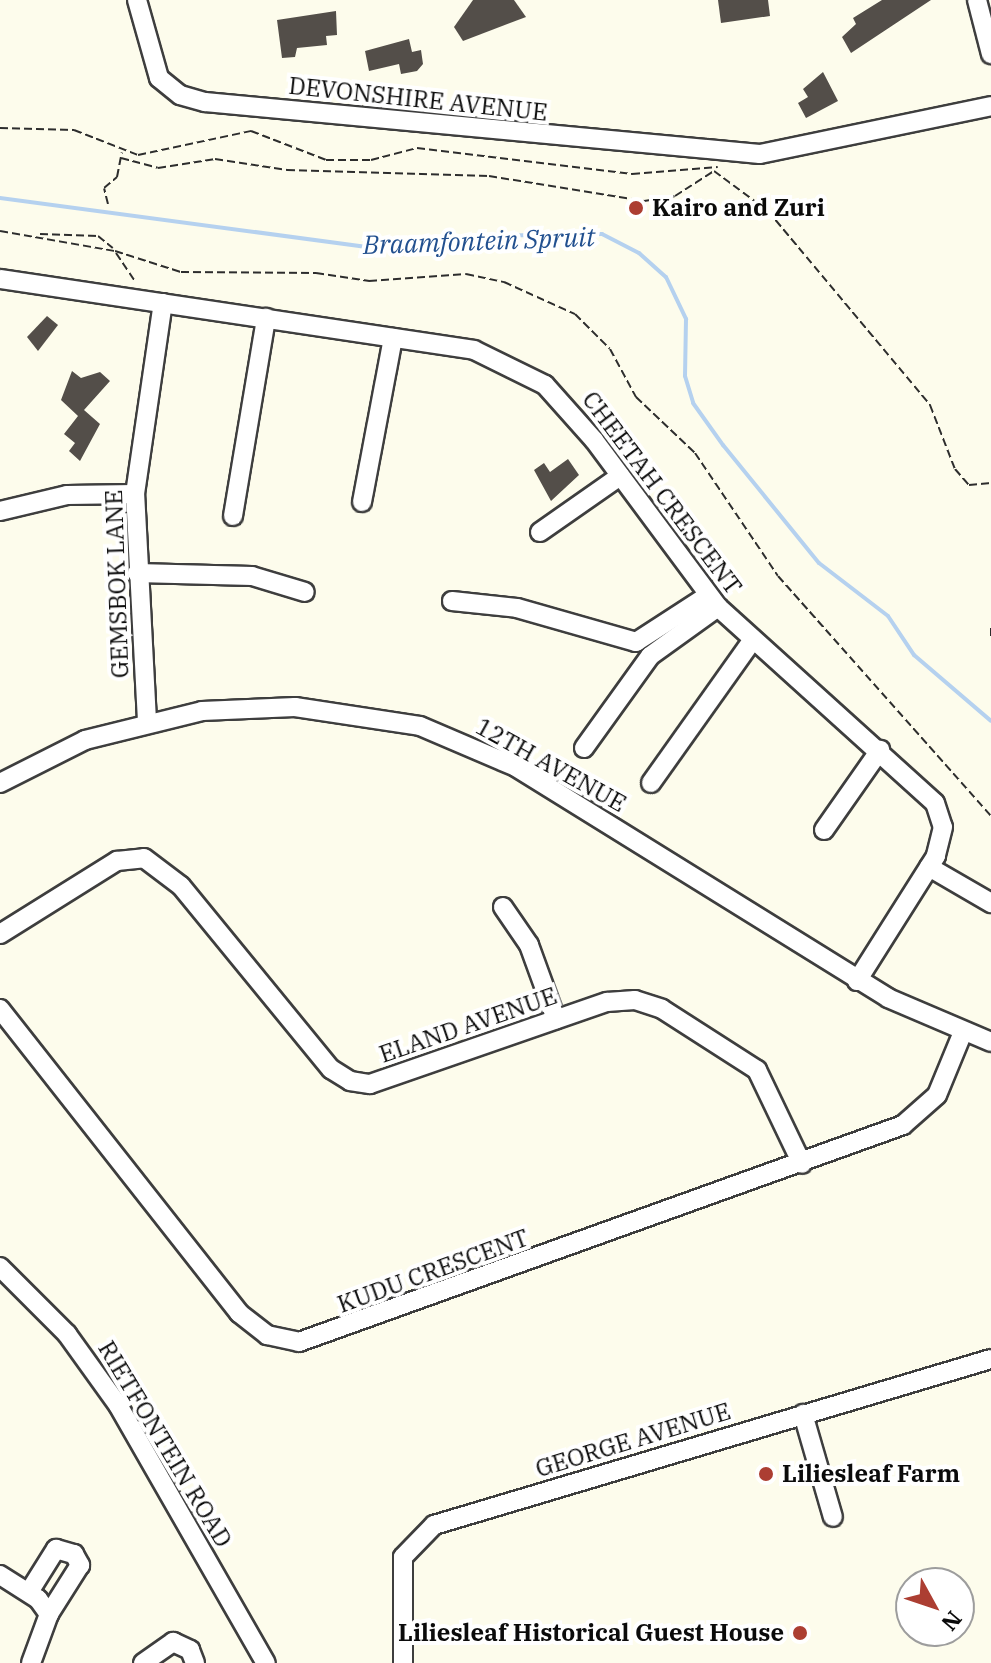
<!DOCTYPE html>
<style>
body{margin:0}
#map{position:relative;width:991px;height:1663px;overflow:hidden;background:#fdfcec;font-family:"IBM Plex Serif",serif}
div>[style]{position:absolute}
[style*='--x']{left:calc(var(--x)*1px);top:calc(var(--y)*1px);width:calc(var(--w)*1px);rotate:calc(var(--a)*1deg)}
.stream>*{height:4px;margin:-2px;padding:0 2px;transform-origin:2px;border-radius:2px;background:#b5d1ef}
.building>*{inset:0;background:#534e49}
.path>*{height:2px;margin-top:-1px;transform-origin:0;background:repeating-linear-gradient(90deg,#2d2d2d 0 8px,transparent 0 12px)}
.roads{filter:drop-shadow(2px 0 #3e3e3e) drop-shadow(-2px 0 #3e3e3e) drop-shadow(0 2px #3e3e3e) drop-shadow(0 -2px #3e3e3e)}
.minor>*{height:18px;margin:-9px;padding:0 9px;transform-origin:9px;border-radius:9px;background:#fff}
.dots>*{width:22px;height:22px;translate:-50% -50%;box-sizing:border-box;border:4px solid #fff;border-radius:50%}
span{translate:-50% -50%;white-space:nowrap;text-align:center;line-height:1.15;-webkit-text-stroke:8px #fff;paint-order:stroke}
.street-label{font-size:24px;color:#0b0b0b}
.poi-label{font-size:24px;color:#0b0b0b;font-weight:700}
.left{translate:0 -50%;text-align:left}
.right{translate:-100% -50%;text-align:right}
.water-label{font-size:26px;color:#22508f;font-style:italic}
.north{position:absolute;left:895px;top:1567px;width:80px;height:80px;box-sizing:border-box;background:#fff;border:2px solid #9d9d9d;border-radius:50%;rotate:130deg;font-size:22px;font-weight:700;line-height:32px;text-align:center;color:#0b0b0b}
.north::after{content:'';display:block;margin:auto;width:28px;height:36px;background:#ac3e32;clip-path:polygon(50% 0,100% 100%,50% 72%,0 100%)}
</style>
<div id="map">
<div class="stream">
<i style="--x:0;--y:198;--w:387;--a:7.6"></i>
<i style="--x:384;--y:249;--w:92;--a:-8.1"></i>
<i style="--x:475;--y:236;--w:127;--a:-0.9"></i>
<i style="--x:602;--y:234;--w:42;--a:27.2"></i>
<i style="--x:639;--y:253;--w:36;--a:42"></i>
<i style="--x:666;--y:277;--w:47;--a:64.5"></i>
<i style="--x:686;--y:319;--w:57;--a:91"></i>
<i style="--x:685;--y:376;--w:28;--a:73"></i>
<i style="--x:693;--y:403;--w:52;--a:54.5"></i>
<i style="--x:723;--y:445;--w:152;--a:50.9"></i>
<i style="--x:819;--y:563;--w:87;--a:37.5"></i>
<i style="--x:888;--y:616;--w:47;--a:56.3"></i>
<i style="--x:914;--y:655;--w:101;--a:40.6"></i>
</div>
<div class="building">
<i style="clip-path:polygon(473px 0,514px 0,526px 17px,463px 41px,454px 27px)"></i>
<i style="clip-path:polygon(718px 0,768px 0,770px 16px,721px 23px)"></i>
<i style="clip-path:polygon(882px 0,931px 0,851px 53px,842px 37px,856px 24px,853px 18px)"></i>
<i style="clip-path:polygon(336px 11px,337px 35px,326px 36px,327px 45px,297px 48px,295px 57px,282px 58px,277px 20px)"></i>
<i style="clip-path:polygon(409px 39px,412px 52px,421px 50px,423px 64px,417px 71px,401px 74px,399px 64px,369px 71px,365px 51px)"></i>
<i style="clip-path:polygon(823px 72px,838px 101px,806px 118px,798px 103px,808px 97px,803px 89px)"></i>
<i style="clip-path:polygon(47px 316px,58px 325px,38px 351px,27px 337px)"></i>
<i style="clip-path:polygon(72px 371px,81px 378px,100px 372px,110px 381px,84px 410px,100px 424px,80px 461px,69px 451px,75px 443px,64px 434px,78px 416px,61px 400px)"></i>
<i style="clip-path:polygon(568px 459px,579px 475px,551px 501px,534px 470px,544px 463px,550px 472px)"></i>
</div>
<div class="path">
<i style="--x:0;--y:128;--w:74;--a:1.5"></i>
<i style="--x:74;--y:130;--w:69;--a:21.3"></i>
<i style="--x:138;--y:155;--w:116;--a:-12"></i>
<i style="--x:251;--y:131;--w:80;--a:21.1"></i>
<i style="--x:326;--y:160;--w:45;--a:0"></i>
<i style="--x:371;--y:160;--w:48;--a:-14.6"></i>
<i style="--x:417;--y:148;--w:217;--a:6.9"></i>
<i style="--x:632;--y:174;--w:86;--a:-4.7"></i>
<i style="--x:121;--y:158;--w:38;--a:15"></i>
<i style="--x:158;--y:168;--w:58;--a:-9"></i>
<i style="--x:215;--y:159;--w:73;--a:8.7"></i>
<i style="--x:287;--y:170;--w:202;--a:1.7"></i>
<i style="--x:489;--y:176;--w:157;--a:9.2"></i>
<i style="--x:644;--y:201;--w:31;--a:-9"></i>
<i style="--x:675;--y:196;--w:46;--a:-32.7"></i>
<i style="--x:714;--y:171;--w:67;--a:36.5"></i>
<i style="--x:768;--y:211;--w:253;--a:50.1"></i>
<i style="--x:930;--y:405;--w:69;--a:68.7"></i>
<i style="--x:955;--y:469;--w:21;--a:49"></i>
<i style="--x:969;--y:485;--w:22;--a:-5"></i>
<i style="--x:108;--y:204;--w:16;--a:-104"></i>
<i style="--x:104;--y:188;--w:17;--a:-40"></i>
<i style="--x:117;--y:177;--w:25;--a:-79"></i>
<i style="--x:0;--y:231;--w:117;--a:9.9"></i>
<i style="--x:115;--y:251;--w:69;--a:17.7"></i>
<i style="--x:181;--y:272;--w:135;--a:0.4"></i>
<i style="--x:316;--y:273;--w:54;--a:8.6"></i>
<i style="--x:369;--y:281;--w:97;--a:-4.1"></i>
<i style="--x:466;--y:274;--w:39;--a:12"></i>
<i style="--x:504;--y:282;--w:78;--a:24.3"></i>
<i style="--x:575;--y:314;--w:49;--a:45"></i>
<i style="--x:610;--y:349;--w:55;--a:61.6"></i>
<i style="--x:636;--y:397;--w:81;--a:43.5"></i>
<i style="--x:695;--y:453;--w:148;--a:56"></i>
<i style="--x:778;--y:576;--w:321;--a:48.4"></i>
<i style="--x:40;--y:234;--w:58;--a:2"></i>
<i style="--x:98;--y:236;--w:19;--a:39"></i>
<i style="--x:116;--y:253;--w:34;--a:56"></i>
<i style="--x:991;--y:628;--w:11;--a:90"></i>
</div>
<div class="roads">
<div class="minor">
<i style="--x:137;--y:0;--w:81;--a:74.2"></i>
<i style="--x:159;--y:78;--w:27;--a:39"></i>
<i style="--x:180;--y:95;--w:26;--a:16"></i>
<i style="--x:205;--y:102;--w:557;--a:5.35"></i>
<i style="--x:760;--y:154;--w:236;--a:-11.7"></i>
<i style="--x:977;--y:0;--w:56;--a:75.5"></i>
<i style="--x:0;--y:279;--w:479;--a:8.5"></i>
<i style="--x:474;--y:350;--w:79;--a:26.2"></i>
<i style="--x:545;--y:385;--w:74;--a:48.3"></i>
<i style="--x:594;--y:440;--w:208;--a:53.4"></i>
<i style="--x:718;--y:607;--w:292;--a:42.1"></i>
<i style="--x:935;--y:803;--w:25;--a:72"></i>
<i style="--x:943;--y:827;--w:30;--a:104"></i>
<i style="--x:936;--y:856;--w:148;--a:122.3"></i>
<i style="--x:362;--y:502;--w:167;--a:-79.3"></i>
<i style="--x:0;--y:511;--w:69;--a:-13.4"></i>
<i style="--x:67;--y:495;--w:68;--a:-0.8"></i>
<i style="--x:233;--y:516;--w:201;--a:-80.5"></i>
<i style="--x:540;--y:532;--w:98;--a:-35"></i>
<i style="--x:137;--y:573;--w:115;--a:1.5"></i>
<i style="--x:252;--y:576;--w:55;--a:16.8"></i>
<i style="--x:452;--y:601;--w:65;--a:6.1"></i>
<i style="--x:517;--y:608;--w:124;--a:15.9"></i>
<i style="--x:636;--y:642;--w:85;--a:-32.9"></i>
<i style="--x:147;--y:721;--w:227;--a:-93"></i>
<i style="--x:135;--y:494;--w:193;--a:-81.7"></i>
<i style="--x:584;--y:748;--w:113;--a:-54.3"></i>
<i style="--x:650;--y:656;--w:84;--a:-35.8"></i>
<i style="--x:0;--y:783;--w:95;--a:-26.8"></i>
<i style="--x:85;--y:740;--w:121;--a:-13.9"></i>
<i style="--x:202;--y:711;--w:93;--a:-2.5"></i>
<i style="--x:295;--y:707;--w:126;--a:8.6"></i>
<i style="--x:420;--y:726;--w:104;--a:23.1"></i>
<i style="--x:516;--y:767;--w:438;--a:31.8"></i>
<i style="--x:888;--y:998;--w:112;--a:23.1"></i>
<i style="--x:651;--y:783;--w:174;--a:-54.6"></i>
<i style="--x:824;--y:830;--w:98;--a:-55"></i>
<i style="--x:929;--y:867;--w:72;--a:30.1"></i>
<i style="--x:503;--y:907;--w:46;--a:55.6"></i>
<i style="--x:529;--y:945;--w:79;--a:70"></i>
<i style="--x:0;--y:934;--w:138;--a:-32"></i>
<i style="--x:117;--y:861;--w:27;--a:-6"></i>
<i style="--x:144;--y:858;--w:46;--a:37.1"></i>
<i style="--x:181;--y:886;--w:237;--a:50.7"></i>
<i style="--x:331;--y:1069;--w:22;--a:32"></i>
<i style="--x:350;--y:1081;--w:20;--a:9"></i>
<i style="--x:370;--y:1084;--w:251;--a:-19.1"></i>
<i style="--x:607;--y:1002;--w:28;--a:-4"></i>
<i style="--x:635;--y:1000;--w:28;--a:18"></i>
<i style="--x:662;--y:1009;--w:113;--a:32.7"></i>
<i style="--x:757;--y:1070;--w:104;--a:64.4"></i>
<i style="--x:0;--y:1009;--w:387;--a:51.8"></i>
<i style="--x:239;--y:1313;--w:36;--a:38"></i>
<i style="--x:267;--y:1335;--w:33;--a:12"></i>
<i style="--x:299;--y:1342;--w:642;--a:-19.76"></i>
<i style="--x:903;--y:1125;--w:45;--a:-41.4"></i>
<i style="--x:937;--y:1095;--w:68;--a:-67.6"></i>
<i style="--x:0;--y:1267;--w:95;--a:45"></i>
<i style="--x:67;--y:1334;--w:87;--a:54.3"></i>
<i style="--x:118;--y:1405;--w:297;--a:60.2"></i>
<i style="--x:803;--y:1414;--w:107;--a:73.8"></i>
<i style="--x:0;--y:1575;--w:45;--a:32.3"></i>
<i style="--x:38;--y:1599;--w:19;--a:54"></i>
<i style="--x:49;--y:1614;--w:52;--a:110.2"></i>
<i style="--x:29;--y:1592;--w:51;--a:-57.9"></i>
<i style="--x:56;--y:1549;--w:19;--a:16"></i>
<i style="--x:74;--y:1554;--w:13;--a:61"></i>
<i style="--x:80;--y:1565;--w:58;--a:122.3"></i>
<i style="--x:143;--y:1663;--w:37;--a:-35"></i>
<i style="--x:173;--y:1642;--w:19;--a:25"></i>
<i style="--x:190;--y:1650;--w:14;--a:69"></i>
<i style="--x:403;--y:1663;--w:106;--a:-90"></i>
<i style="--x:403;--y:1557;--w:45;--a:-45.9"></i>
<i style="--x:434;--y:1525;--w:581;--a:-16.6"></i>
</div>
</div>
<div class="dots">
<i style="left:636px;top:208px;background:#ac3e32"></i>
<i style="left:766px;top:1474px;background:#ac3e32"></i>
<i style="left:800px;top:1633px;background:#ac3e32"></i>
</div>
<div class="street-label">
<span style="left:418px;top:99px;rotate:6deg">DEVONSHIRE AVENUE</span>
<span style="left:662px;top:493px;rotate:53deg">CHEETAH CRESCENT</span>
<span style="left:117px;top:584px;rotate:-92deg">GEMSBOK LANE</span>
<span style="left:551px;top:765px;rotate:29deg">12TH AVENUE</span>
<span style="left:468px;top:1025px;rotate:-19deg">ELAND AVENUE</span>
<span style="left:433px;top:1271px;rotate:-20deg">KUDU CRESCENT</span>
<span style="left:633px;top:1440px;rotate:-17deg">GEORGE AVENUE</span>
<span style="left:165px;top:1444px;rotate:59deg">RIETFONTEIN ROAD</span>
</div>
<div class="poi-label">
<span class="left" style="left:652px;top:208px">Kairo and Zuri</span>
<span class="left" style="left:782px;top:1474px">Liliesleaf Farm</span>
<span class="right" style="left:784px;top:1633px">Liliesleaf Historical Guest House</span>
</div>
<div class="water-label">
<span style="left:479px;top:241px;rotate:-2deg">Braamfontein Spruit</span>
</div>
<div class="north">N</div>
</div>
